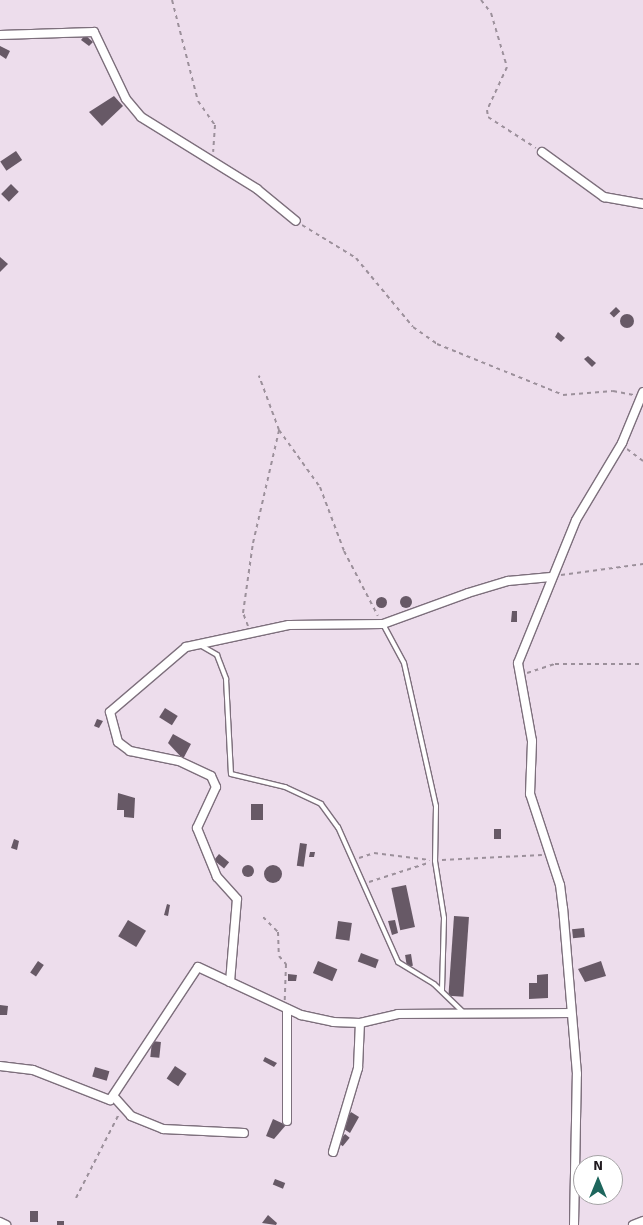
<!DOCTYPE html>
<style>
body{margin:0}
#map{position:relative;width:643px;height:1225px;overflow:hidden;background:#edddec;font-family:Signika,sans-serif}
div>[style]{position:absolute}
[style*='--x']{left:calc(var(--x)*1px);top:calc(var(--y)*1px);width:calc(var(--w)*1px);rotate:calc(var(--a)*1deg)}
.building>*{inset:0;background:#675966;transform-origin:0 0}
.round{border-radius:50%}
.path>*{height:2px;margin-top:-1px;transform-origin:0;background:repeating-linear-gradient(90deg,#9c909b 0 4px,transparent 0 8px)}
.roads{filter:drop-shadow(1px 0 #7d6f7c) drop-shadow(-1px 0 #7d6f7c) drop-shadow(0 1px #7d6f7c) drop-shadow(0 -1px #7d6f7c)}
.lane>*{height:4px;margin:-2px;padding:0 2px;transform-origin:2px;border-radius:2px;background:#fff}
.street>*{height:8px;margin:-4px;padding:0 4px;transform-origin:4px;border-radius:4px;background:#fff}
span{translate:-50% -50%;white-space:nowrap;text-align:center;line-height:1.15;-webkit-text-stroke:5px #fff;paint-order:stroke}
.north{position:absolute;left:573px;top:1155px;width:50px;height:50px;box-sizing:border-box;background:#fff;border:1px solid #a5a3a5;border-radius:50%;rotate:0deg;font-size:14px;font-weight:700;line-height:20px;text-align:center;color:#1f191e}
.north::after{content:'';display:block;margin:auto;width:18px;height:22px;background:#1e665d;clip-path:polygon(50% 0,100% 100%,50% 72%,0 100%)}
</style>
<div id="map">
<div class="building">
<i style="clip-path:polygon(85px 35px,93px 42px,89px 46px,81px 40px)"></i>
<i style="clip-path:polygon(0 46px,10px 51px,6px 59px,0 55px)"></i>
<i style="clip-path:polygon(114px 96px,123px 106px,102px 126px,89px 112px)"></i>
<i style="left:16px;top:151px;width:11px;height:19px;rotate:56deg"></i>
<i style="left:11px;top:184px;width:11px;height:14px;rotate:45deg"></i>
<i style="clip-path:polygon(0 257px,8px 264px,0 272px)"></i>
<i style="left:616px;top:307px;width:6px;height:9px;rotate:45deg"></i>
<i class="round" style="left:620px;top:314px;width:14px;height:14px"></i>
<i style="clip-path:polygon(558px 332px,565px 338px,561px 342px,555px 337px)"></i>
<i style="clip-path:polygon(588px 356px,596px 363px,592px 367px,584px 359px)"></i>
<i class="round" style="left:400px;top:596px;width:12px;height:12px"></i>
<i class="round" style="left:375.5px;top:596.5px;width:11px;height:11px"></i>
<i style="clip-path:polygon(512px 611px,517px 611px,517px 622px,511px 622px)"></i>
<i style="left:165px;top:708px;width:15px;height:11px;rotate:32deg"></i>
<i style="clip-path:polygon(97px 719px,103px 721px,99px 728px,94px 726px)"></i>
<i style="clip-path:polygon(173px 734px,191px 744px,183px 759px,168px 743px)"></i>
<i style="clip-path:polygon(118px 793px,135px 798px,134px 818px,124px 817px,124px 810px,117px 810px)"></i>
<i style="left:251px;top:804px;width:12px;height:16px"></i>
<i style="left:494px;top:829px;width:7px;height:10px"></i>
<i style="clip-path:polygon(14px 839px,19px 841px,17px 850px,11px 848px)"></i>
<i style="left:300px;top:843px;width:7px;height:23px;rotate:8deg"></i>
<i style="clip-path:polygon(310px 852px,315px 852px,314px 857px,309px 857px)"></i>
<i style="left:219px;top:854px;width:13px;height:8px;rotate:39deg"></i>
<i class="round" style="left:242px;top:865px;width:12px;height:12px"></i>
<i class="round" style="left:264px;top:865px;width:18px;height:18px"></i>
<i style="left:406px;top:885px;width:43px;height:15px;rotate:78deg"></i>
<i style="clip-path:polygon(167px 904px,170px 905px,168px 916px,164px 915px)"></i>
<i style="left:454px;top:916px;width:15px;height:80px;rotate:4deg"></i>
<i style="left:128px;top:920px;width:21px;height:19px;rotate:31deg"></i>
<i style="clip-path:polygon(395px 920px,398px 933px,392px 935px,388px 921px)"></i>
<i style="left:338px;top:921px;width:14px;height:18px;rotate:8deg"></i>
<i style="left:584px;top:928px;width:9px;height:12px;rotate:84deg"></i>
<i style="left:361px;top:953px;width:19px;height:9px;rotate:21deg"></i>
<i style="left:411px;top:954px;width:12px;height:6px;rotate:81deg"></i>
<i style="left:38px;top:961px;width:7px;height:14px;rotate:34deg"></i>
<i style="left:318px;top:961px;width:21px;height:13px;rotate:23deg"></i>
<i style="clip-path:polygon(601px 961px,606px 976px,585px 982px,578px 969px)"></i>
<i style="clip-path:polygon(288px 974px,297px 975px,296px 981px,288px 981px)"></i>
<i style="clip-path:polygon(548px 974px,548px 998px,529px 999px,529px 983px,537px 983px,537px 975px)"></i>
<i style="clip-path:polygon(0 1005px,8px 1006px,7px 1015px,0 1015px)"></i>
<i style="left:152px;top:1041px;width:9px;height:16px;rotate:6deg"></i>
<i style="clip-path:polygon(265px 1057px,277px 1063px,274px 1067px,263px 1061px)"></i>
<i style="left:175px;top:1066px;width:14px;height:15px;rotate:34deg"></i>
<i style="left:95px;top:1067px;width:15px;height:10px;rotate:16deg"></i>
<i style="clip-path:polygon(351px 1112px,359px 1117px,350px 1133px,341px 1127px)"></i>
<i style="clip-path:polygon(273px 1119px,286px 1125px,274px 1139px,266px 1136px)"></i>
<i style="left:345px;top:1134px;width:6px;height:11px;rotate:39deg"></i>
<i style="left:275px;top:1179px;width:11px;height:6px;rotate:22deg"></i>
<i style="left:30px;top:1211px;width:8px;height:11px"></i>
<i style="clip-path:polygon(268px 1215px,277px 1223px,276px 1225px,262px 1223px)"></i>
<i style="left:57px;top:1221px;width:7px;height:4px"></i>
</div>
<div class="path">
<i style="--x:172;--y:0;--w:104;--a:75.6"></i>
<i style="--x:198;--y:101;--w:29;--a:55"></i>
<i style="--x:215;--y:125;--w:27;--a:94"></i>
<i style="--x:481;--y:0;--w:16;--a:52"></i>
<i style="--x:491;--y:13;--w:56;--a:73.5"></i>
<i style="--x:507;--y:67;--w:47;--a:114.9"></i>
<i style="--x:487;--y:110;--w:7;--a:82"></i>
<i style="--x:488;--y:117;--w:57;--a:32.9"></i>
<i style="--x:302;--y:225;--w:63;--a:31.4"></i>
<i style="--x:356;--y:258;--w:89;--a:50.4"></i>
<i style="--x:413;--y:327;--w:29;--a:35"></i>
<i style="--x:437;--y:344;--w:136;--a:22"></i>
<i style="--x:563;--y:395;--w:50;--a:-4.6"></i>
<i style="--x:613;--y:391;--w:21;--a:11"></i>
<i style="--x:279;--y:430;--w:70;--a:54.3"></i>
<i style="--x:320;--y:487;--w:68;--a:69.4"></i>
<i style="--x:344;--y:551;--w:73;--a:62.4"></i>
<i style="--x:627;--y:449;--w:20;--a:37"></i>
<i style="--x:561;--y:575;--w:83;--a:-7.6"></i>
<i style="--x:248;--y:626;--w:14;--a:-111"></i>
<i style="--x:243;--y:613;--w:71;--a:-81.9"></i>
<i style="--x:253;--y:543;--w:116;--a:-77"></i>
<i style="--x:279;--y:430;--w:58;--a:-110.3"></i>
<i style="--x:527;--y:673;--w:29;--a:-18"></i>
<i style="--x:555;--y:664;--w:88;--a:0"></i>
<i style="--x:359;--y:858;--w:16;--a:-18"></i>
<i style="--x:374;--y:853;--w:56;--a:7.1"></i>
<i style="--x:442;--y:860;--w:100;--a:-2.9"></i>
<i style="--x:369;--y:882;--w:62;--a:-17.9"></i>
<i style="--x:263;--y:917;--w:21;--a:45"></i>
<i style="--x:278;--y:932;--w:24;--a:88"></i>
<i style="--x:279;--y:956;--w:11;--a:49"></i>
<i style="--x:286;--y:964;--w:36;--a:92"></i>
<i style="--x:76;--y:1198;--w:94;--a:-62.9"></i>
</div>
<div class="roads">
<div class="lane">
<i style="--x:383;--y:624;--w:44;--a:61.7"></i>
<i style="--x:404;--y:663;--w:147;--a:77.4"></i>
<i style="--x:436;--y:806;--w:55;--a:91"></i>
<i style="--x:435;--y:861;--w:58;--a:81"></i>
<i style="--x:444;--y:918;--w:73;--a:91.6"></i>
<i style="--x:200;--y:645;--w:20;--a:30"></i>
<i style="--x:217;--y:655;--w:26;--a:69"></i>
<i style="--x:226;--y:679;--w:95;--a:87"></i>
<i style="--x:231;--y:774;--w:56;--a:13.5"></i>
<i style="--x:285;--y:787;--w:40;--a:25"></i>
<i style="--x:321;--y:804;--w:29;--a:54"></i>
<i style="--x:338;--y:827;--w:148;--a:66"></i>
<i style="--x:398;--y:962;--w:42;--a:31.4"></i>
<i style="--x:434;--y:984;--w:40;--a:44"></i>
</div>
<div class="street">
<i style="--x:0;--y:35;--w:94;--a:-1.8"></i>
<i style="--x:94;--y:32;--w:74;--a:64.5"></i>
<i style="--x:126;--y:99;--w:23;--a:50"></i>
<i style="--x:141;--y:117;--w:137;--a:31.8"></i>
<i style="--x:257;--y:189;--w:50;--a:39.4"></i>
<i style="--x:542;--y:152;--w:77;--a:36"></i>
<i style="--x:604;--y:197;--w:40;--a:10"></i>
<i style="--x:230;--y:982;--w:83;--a:-85.2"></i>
<i style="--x:237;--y:899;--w:30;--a:-132"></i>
<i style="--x:217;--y:877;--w:53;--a:-112.2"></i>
<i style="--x:197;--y:828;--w:45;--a:-65.1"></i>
<i style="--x:216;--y:787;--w:12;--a:-114"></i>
<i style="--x:211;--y:776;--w:35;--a:-155"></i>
<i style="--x:179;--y:761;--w:50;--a:-168.5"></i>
<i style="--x:130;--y:751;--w:15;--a:-143"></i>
<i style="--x:118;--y:742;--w:31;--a:-105"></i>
<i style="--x:110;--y:712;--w:100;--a:-40.5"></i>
<i style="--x:186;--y:647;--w:105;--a:-12.1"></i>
<i style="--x:289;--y:625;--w:94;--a:-0.6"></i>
<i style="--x:383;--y:624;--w:90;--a:-20"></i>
<i style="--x:468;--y:593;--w:42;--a:-16.7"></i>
<i style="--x:508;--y:581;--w:43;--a:-5.3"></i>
<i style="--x:0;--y:1066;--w:33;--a:7"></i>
<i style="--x:33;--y:1070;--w:83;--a:21.3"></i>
<i style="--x:110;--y:1100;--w:159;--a:-56.5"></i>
<i style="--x:198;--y:967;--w:114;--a:25"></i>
<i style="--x:301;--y:1015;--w:33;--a:12"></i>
<i style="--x:333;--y:1022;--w:27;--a:2"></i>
<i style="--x:360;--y:1023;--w:39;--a:-13"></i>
<i style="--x:398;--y:1014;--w:172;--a:-0.3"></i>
<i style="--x:115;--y:1098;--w:24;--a:48"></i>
<i style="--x:131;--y:1116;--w:35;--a:22"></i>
<i style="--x:163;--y:1129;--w:81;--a:2.8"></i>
<i style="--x:287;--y:1121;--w:112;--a:-90"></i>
<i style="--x:333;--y:1152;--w:88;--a:-73.4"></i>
<i style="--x:358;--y:1068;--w:45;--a:-87.5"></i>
<i style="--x:0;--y:1222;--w:7;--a:27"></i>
<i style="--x:574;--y:1225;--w:151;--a:-88.9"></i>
<i style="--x:577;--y:1074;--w:166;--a:-94.8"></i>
<i style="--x:563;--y:909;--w:24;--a:-97"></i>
<i style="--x:560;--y:885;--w:96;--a:-108.2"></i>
<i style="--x:530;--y:794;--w:53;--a:-87.8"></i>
<i style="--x:532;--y:741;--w:79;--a:-100.2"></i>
<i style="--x:518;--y:663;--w:154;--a:-67.9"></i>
<i style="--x:576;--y:520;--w:90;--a:-59.1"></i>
<i style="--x:622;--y:443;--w:55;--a:-67.6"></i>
<i style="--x:633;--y:1225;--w:11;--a:-22"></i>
</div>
</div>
<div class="north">N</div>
</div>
